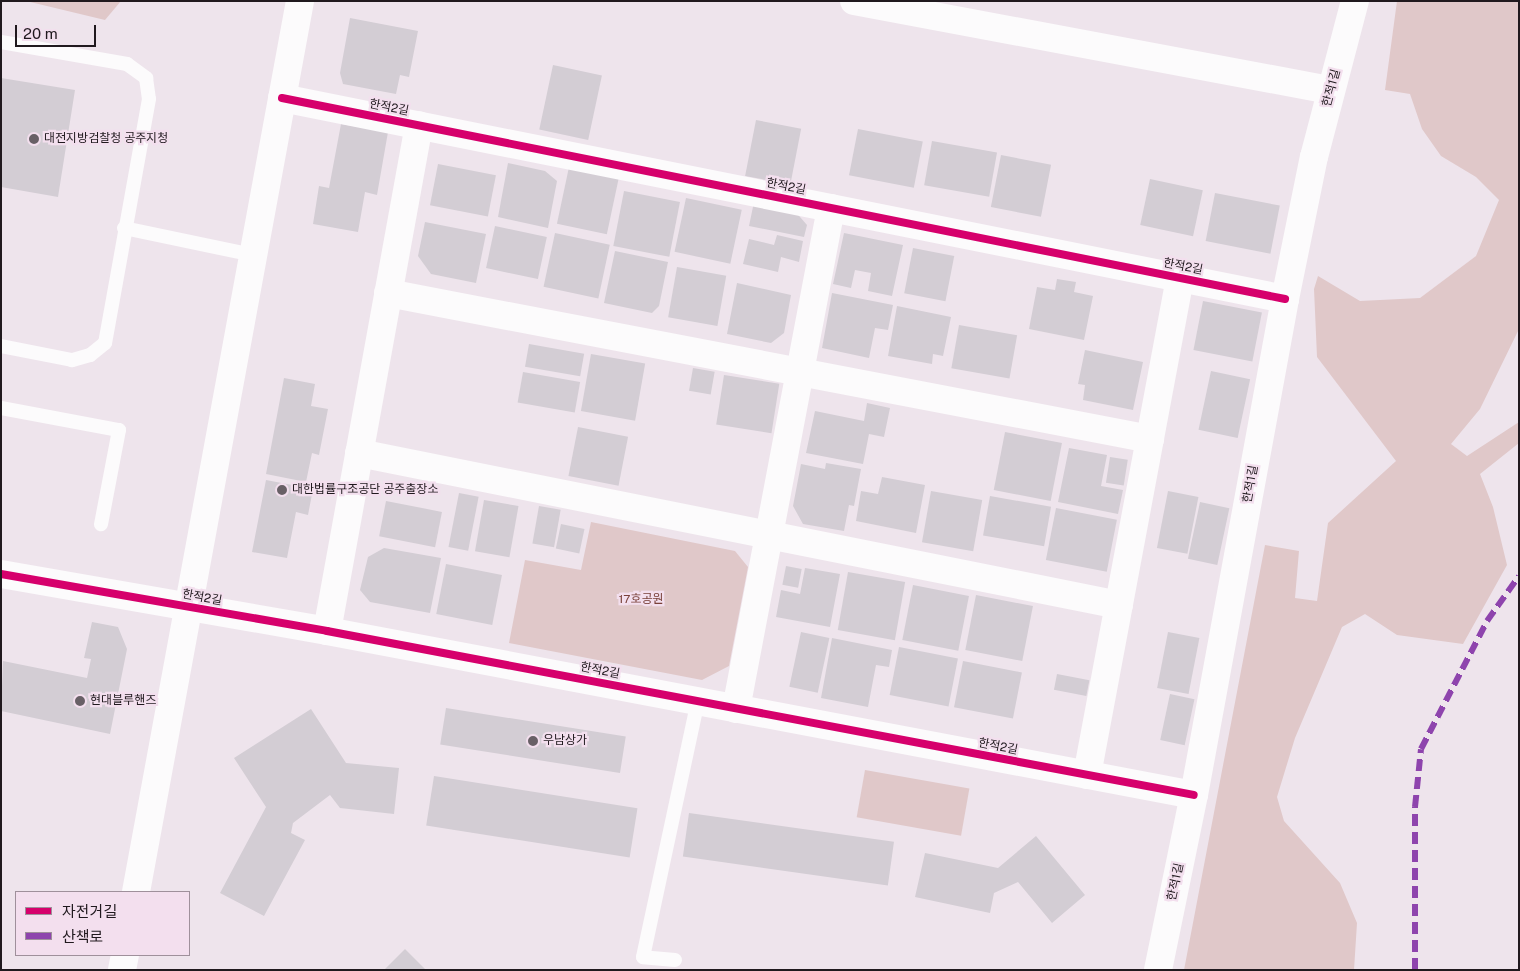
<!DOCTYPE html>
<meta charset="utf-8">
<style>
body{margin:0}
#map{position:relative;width:1520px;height:971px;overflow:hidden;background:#eee4ec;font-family:"Public Sans","Noto Sans KR",sans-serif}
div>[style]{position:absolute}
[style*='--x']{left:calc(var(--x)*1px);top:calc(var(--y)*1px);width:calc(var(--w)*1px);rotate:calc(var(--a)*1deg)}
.green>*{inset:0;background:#e0c8c9;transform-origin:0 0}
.building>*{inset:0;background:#d3cdd4;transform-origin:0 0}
.service>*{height:14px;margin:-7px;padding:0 7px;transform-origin:7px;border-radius:7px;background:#fcfbfc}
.minor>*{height:28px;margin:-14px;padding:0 14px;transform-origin:14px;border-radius:14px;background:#fcfbfc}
.quiet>*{height:6px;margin-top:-3px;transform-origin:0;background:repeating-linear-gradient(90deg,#8e44ad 0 12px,transparent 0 18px)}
.cycleway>*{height:8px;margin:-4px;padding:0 4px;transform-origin:4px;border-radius:4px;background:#d6006c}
.dots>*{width:14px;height:14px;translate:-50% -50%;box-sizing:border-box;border:2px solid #f3dfee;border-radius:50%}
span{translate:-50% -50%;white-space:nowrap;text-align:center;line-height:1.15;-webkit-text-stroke:4.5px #f3dfee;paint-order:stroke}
.street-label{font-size:12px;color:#20191e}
.poi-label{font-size:12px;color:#20191e}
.left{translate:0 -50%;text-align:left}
.park-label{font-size:12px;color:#794039}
.frame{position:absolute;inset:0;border:2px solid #20191e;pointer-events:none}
.legend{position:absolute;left:15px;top:891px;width:175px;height:65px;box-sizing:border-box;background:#f3dfee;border:1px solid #9f909b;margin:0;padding:6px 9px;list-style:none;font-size:15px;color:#20191e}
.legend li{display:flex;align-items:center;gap:10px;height:25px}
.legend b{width:25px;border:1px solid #9f909b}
.scale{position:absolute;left:15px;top:25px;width:81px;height:22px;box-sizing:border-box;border:2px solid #20191e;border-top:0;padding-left:6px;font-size:15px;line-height:18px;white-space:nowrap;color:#20191e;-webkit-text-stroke:4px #f3dfee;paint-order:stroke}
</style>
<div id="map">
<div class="green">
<i style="clip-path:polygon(26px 1px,121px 1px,105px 20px)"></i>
<i style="clip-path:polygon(1397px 1px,1519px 1px,1519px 329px,1480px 409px,1451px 444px,1467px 456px,1519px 422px,1519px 443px,1480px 474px,1493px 507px,1507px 565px,1463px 644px,1397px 635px,1365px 614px,1342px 627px,1295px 738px,1277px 797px,1284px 821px,1340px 883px,1357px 923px,1354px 970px,1184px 970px,1265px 545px,1299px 551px,1295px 598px,1317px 601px,1328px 523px,1396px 461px,1317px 357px,1314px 289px,1318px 276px,1360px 301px,1420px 298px,1476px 256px,1499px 200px,1476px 177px,1441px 156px,1422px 129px,1410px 94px,1385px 90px)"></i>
<i style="clip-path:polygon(591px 522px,735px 551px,748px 567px,729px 666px,702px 680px,509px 643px,525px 560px,581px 570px)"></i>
<i style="left:865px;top:770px;width:106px;height:48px;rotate:10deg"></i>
</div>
<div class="building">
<i style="clip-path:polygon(350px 18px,418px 31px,409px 77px,400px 75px,396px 94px,343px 84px,340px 73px)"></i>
<i style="left:553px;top:65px;width:50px;height:66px;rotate:12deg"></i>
<i style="clip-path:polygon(1px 78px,75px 90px,58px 197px,1px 187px)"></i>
<i style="left:756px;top:120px;width:46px;height:57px;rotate:11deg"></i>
<i style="clip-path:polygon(341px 124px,388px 132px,377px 195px,365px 192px,358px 232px,313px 224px,319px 186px,329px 188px)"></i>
<i style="left:858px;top:129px;width:66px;height:47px;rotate:11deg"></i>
<i style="left:932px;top:141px;width:66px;height:45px;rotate:10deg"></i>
<i style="left:1001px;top:155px;width:51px;height:53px;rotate:11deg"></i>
<i style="clip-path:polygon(508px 163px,545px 171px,557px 181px,548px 228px,498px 217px)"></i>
<i style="left:438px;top:164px;width:59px;height:42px;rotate:11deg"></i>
<i style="left:569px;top:167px;width:51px;height:58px;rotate:12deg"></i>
<i style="left:1150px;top:179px;width:54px;height:47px;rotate:12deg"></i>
<i style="left:624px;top:191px;width:57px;height:56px;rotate:11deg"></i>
<i style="left:1215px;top:193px;width:66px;height:49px;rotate:11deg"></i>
<i style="left:686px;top:198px;width:57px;height:55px;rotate:12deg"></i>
<i style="clip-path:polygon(754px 202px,793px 209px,807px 225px,804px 237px,749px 226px)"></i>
<i style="clip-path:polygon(425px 222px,486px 234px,476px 283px,431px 274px,418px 256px)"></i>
<i style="left:495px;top:226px;width:53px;height:43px;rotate:12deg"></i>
<i style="left:555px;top:233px;width:56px;height:55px;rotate:12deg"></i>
<i style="clip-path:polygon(844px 233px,903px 245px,892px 296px,868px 291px,871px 273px,855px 270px,851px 288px,833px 284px)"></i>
<i style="clip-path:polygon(777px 235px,803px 241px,799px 262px,781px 257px,778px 272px,743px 264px,749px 239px,774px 245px)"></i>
<i style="left:913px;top:248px;width:42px;height:46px;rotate:11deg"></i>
<i style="clip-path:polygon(615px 251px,668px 262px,659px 306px,652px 313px,604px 303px)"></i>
<i style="left:677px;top:267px;width:50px;height:51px;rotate:10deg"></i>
<i style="clip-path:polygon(1057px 279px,1076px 282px,1074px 292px,1093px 296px,1084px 340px,1029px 329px,1037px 287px,1055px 290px)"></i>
<i style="clip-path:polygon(737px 283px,791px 295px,784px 333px,771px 343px,727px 334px)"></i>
<i style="clip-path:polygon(832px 293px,893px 305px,888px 330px,875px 328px,869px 358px,822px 348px)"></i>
<i style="left:1203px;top:301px;width:60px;height:50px;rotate:11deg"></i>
<i style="clip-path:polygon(897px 306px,951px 317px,943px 356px,933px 354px,932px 364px,888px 356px)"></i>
<i style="left:959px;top:325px;width:59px;height:44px;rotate:10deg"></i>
<i style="left:529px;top:344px;width:56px;height:23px;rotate:10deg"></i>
<i style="clip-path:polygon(1085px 350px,1143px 362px,1133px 410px,1083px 400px,1085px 385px,1078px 384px)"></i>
<i style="left:591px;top:354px;width:55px;height:58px;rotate:10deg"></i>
<i style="left:693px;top:368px;width:22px;height:23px;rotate:10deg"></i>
<i style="left:1211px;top:371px;width:40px;height:60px;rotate:12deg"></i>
<i style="left:523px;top:372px;width:58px;height:31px;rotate:10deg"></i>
<i style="left:724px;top:375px;width:56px;height:50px;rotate:9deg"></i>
<i style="clip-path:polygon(284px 378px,315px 384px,311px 406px,328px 409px,319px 455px,312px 453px,306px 482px,266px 474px)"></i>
<i style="clip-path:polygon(867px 403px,890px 408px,884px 437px,869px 434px,863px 464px,806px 453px,815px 411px,864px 421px)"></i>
<i style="left:578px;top:427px;width:51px;height:50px;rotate:11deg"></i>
<i style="left:1005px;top:432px;width:58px;height:59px;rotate:11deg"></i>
<i style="clip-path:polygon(1069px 448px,1107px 455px,1101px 486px,1123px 490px,1118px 514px,1058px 502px)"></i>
<i style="left:1110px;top:457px;width:18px;height:26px;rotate:9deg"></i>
<i style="clip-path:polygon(826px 463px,861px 469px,854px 506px,849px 505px,844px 531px,803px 524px,793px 506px,801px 464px,825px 469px)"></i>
<i style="clip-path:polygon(882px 477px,925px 485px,916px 533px,856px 521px,861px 491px,878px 494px)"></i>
<i style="clip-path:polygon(266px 480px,313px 489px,308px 515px,296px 512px,287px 558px,252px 552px)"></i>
<i style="left:931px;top:491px;width:52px;height:52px;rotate:10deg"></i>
<i style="left:1168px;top:491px;width:31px;height:58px;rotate:11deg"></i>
<i style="left:459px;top:493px;width:20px;height:55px;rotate:11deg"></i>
<i style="left:990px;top:496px;width:62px;height:40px;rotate:10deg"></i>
<i style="left:484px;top:500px;width:35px;height:52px;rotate:10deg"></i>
<i style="left:386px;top:501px;width:57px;height:36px;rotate:11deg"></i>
<i style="left:1200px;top:502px;width:30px;height:58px;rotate:12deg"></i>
<i style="left:539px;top:506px;width:22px;height:38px;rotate:10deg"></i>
<i style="left:1056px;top:508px;width:62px;height:53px;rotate:11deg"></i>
<i style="left:561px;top:524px;width:24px;height:25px;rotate:12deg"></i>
<i style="clip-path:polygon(384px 548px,441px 558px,430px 613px,370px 602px,360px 590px,368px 557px)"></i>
<i style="left:446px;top:564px;width:57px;height:51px;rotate:11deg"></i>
<i style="left:786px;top:566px;width:16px;height:19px;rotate:11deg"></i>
<i style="clip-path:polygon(805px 568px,840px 574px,830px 627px,776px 617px,781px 590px,800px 594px)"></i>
<i style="left:848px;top:572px;width:58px;height:59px;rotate:10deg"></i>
<i style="left:913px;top:585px;width:57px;height:56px;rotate:11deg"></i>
<i style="left:976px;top:595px;width:58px;height:56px;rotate:11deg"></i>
<i style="clip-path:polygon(92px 622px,118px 627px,127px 649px,110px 734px,1px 711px,3px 661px,87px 678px,91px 659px,84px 658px)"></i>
<i style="left:801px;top:632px;width:29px;height:56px;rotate:12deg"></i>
<i style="left:1168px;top:632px;width:32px;height:57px;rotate:11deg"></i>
<i style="clip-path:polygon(832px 638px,892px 650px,889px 667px,876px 665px,868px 707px,821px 698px)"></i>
<i style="left:899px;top:647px;width:60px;height:49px;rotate:11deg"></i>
<i style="left:963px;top:661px;width:60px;height:47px;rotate:11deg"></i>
<i style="left:1057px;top:674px;width:33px;height:16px;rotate:11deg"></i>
<i style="left:1170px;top:694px;width:25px;height:47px;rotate:12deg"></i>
<i style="left:446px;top:708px;width:182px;height:37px;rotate:9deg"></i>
<i style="clip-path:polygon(311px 709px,346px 763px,399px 768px,394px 814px,340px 808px,330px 795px,293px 823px,291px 833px,305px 840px,264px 916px,220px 893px,266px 807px,234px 758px)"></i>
<i style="left:434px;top:776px;width:206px;height:50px;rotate:9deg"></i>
<i style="left:689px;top:813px;width:207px;height:44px;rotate:8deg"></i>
<i style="clip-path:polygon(1036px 836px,1085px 895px,1052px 923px,1018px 882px,994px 893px,990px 913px,915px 897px,925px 853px,998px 868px)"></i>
<i style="clip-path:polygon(405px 949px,426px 970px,384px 970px)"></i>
</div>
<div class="service">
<i style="--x:1;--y:42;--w:128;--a:9.9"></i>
<i style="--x:127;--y:64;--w:24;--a:36"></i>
<i style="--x:146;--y:78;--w:21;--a:82"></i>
<i style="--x:149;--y:99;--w:248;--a:100.2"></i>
<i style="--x:105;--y:343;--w:19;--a:141"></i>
<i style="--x:90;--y:355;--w:19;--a:164"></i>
<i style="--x:72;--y:360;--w:72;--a:-168.8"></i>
<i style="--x:124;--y:228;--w:132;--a:11.8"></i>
<i style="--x:1;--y:408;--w:120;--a:10.6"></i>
<i style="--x:119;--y:430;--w:96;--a:100.8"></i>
<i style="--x:675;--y:960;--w:32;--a:-175"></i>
<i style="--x:643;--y:957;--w:262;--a:-77.9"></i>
</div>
<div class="minor">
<i style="--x:854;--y:1;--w:485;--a:10.6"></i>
<i style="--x:282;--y:98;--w:1023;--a:11.33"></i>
<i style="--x:388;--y:293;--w:776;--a:10.85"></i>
<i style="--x:359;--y:453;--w:775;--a:11.31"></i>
<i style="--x:1;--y:574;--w:331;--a:9.9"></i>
<i style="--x:327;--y:631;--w:882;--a:10.71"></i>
<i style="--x:327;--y:631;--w:514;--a:-79.7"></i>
<i style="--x:736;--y:709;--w:510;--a:-79.26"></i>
<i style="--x:1087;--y:775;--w:506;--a:-79.4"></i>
<i style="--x:136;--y:892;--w:906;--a:-79.57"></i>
<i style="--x:122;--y:970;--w:15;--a:-79"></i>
<i style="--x:1158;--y:970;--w:179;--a:-78.4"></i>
<i style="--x:1194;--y:795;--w:504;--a:-79.6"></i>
<i style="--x:1285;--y:299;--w:145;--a:-78.5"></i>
<i style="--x:1314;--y:157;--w:161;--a:-75.3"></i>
</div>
<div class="quiet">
<i style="--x:1415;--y:970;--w:163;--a:-90"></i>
<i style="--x:1415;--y:807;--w:58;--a:-84.1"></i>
<i style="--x:1421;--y:749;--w:144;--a:-62.7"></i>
<i style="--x:1487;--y:621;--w:55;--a:-54.6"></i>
</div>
<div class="cycleway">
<i style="--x:282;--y:98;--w:1023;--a:11.33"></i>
<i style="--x:1;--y:574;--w:331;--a:9.9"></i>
<i style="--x:327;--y:631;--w:882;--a:10.71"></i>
</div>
<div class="dots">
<i style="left:34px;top:139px;background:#686066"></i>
<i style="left:282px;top:490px;background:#686066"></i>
<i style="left:80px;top:701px;background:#686066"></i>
<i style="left:533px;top:741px;background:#686066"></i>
</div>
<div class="street-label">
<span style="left:1332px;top:88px;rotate:-75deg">한적1길</span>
<span style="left:389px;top:108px;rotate:11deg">한적2길</span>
<span style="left:786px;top:187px;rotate:11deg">한적2길</span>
<span style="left:1183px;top:267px;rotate:11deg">한적2길</span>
<span style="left:1251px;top:484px;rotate:-80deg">한적1길</span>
<span style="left:202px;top:598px;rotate:10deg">한적2길</span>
<span style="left:600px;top:671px;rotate:11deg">한적2길</span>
<span style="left:998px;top:747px;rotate:11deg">한적2길</span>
<span style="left:1176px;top:882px;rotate:-78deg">한적1길</span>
</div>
<div class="poi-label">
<span class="left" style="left:44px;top:139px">대전지방검찰청 공주지청</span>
<span class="left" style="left:292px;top:490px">대한법률구조공단 공주출장소</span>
<span class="left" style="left:90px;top:701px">현대블루핸즈</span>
<span class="left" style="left:543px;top:741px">우남상가</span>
</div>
<div class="park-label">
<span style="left:641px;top:600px">17호공원</span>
</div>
<div class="frame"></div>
<ul class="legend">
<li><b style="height:6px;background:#d6006c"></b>자전거길</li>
<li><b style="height:6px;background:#8e44ad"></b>산책로</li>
</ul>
<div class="scale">20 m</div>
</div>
